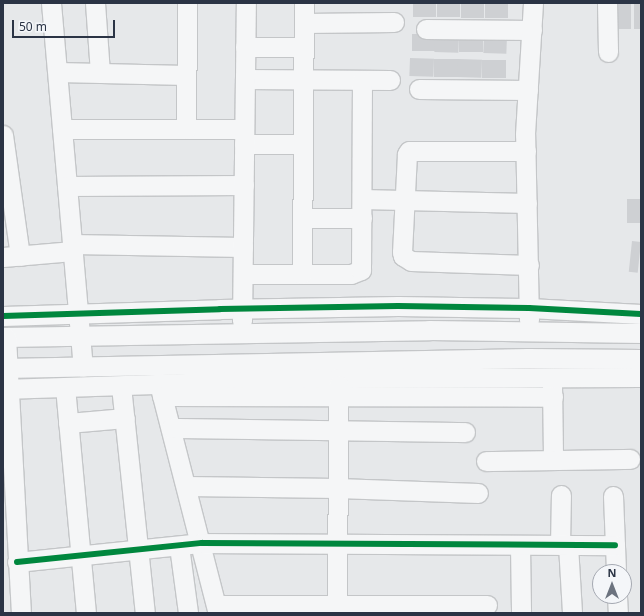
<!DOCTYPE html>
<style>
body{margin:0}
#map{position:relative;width:644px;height:616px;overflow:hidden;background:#e6e8ea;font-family:"Noto Sans",sans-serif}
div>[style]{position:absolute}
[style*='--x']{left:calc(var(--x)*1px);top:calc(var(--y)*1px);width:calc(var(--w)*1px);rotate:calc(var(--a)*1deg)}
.building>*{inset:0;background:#ced0d3;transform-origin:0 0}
.roads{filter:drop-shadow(1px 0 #c4c6c8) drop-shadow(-1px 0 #c4c6c8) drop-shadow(0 1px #c4c6c8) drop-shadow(0 -1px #c4c6c8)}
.minor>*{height:19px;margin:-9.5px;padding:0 9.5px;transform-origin:9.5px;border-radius:9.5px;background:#f5f6f7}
.cycleway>*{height:6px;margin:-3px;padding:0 3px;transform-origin:3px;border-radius:3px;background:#00873e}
span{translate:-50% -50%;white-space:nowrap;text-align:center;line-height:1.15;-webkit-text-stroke:3px #f4f6f9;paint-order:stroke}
.frame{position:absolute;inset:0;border:4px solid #2b3445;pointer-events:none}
.north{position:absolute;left:592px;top:564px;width:40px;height:40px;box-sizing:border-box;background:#f4f6f9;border:1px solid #a4a8b1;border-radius:50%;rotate:0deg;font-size:11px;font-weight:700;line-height:16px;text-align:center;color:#2b3445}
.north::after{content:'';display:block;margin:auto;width:14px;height:18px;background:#6c737f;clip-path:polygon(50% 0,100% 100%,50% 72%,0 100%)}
.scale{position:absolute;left:12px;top:20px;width:103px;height:18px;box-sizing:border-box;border:2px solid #2b3445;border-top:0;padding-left:5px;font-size:12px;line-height:14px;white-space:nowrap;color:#2b3445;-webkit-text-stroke:3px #f4f6f9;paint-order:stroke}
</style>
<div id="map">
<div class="building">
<i style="left:413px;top:3px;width:23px;height:14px"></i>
<i style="left:437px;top:3px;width:23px;height:14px"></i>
<i style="left:461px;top:3px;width:23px;height:15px"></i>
<i style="left:485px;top:3px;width:23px;height:15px"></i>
<i style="left:611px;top:3px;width:20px;height:26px"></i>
<i style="left:634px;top:3px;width:7px;height:26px"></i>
<i style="left:412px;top:34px;width:23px;height:17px"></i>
<i style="left:435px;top:34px;width:24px;height:18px;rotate:2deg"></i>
<i style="left:459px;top:35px;width:24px;height:17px"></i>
<i style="left:484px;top:35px;width:23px;height:18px;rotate:2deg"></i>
<i style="left:410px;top:58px;width:24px;height:18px;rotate:2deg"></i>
<i style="left:434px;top:59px;width:24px;height:18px"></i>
<i style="left:458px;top:59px;width:24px;height:18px;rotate:2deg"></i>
<i style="left:482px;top:60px;width:24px;height:18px"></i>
<i style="left:641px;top:199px;width:24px;height:14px;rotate:90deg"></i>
<i style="left:632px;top:241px;width:9px;height:31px;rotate:6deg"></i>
</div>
<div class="roads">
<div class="minor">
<i style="--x:51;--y:3;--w:365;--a:85"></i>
<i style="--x:95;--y:3;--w:70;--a:85.9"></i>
<i style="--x:607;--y:3;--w:49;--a:88.8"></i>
<i style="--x:304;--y:23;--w:90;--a:-0.6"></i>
<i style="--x:426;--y:29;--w:106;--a:0.5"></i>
<i style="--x:245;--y:47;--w:59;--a:0"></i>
<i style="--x:58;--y:72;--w:128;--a:1.3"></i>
<i style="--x:245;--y:79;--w:145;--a:0.4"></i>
<i style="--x:419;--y:89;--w:109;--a:0.5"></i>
<i style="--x:62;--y:129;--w:182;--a:0"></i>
<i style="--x:186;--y:129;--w:126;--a:-89.5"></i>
<i style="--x:3;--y:135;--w:122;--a:82"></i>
<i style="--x:244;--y:144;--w:59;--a:0"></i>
<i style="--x:526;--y:151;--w:117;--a:180"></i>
<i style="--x:409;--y:151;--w:4;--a:124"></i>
<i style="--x:407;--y:154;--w:98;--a:92.9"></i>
<i style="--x:402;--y:252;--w:4;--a:76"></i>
<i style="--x:403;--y:256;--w:9;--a:32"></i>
<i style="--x:411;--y:261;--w:118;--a:1.9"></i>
<i style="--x:67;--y:186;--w:177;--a:-0.3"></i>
<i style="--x:362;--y:199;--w:165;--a:1.4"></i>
<i style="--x:302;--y:218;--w:60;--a:0"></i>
<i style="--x:72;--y:244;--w:171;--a:1"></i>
<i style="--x:3;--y:257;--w:70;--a:-4.9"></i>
<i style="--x:243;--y:274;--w:108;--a:0"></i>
<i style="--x:351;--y:274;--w:11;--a:-22"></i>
<i style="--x:361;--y:270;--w:190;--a:-89.7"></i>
<i style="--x:302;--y:274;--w:271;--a:-89.6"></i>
<i style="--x:3;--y:316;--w:217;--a:-1.8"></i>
<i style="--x:220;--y:309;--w:178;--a:-1"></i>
<i style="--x:398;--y:306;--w:131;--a:0.9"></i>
<i style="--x:529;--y:308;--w:112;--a:3.1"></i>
<i style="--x:529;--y:320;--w:186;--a:-91.2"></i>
<i style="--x:525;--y:134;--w:131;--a:-86.5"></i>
<i style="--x:242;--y:321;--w:318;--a:-89.3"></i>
<i style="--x:3;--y:337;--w:426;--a:-0.9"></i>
<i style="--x:429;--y:330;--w:212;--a:0.8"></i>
<i style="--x:6;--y:337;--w:276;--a:86.9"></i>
<i style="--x:3;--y:368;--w:525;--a:-1.09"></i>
<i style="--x:528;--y:358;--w:113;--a:0.5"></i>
<i style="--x:159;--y:384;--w:236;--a:75.6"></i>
<i style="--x:552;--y:384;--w:76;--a:89.2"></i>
<i style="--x:121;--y:386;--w:228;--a:84"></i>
<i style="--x:65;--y:387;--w:227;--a:84.7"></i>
<i style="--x:3;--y:389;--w:335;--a:-1.9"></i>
<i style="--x:338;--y:378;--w:303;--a:-0.2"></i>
<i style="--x:162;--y:396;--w:391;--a:0.1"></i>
<i style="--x:68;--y:423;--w:57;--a:-5"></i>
<i style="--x:171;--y:428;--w:294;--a:0.8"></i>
<i style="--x:486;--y:461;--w:144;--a:-0.8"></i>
<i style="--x:186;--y:486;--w:151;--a:0.8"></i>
<i style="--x:337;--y:488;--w:141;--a:2"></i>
<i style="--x:613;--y:496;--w:76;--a:87.7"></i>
<i style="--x:560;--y:545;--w:50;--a:-88.9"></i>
<i style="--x:568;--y:545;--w:68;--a:86.6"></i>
<i style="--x:179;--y:546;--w:68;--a:82.3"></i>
<i style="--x:520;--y:546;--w:67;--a:89.1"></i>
<i style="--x:17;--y:562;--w:186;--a:-5.9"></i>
<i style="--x:202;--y:543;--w:413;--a:0.3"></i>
<i style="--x:617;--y:596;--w:17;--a:87"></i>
<i style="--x:217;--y:605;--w:270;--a:0"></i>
<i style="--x:337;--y:613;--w:228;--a:-89.7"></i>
</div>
</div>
<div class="cycleway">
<i style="--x:3;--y:316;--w:217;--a:-1.8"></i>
<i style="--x:220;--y:309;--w:178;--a:-1"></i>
<i style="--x:398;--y:306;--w:131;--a:0.9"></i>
<i style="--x:529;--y:308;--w:112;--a:3.1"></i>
<i style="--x:17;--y:562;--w:186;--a:-5.9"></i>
<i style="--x:202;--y:543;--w:413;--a:0.3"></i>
</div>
<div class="frame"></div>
<div class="north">N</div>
<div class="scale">50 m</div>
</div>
